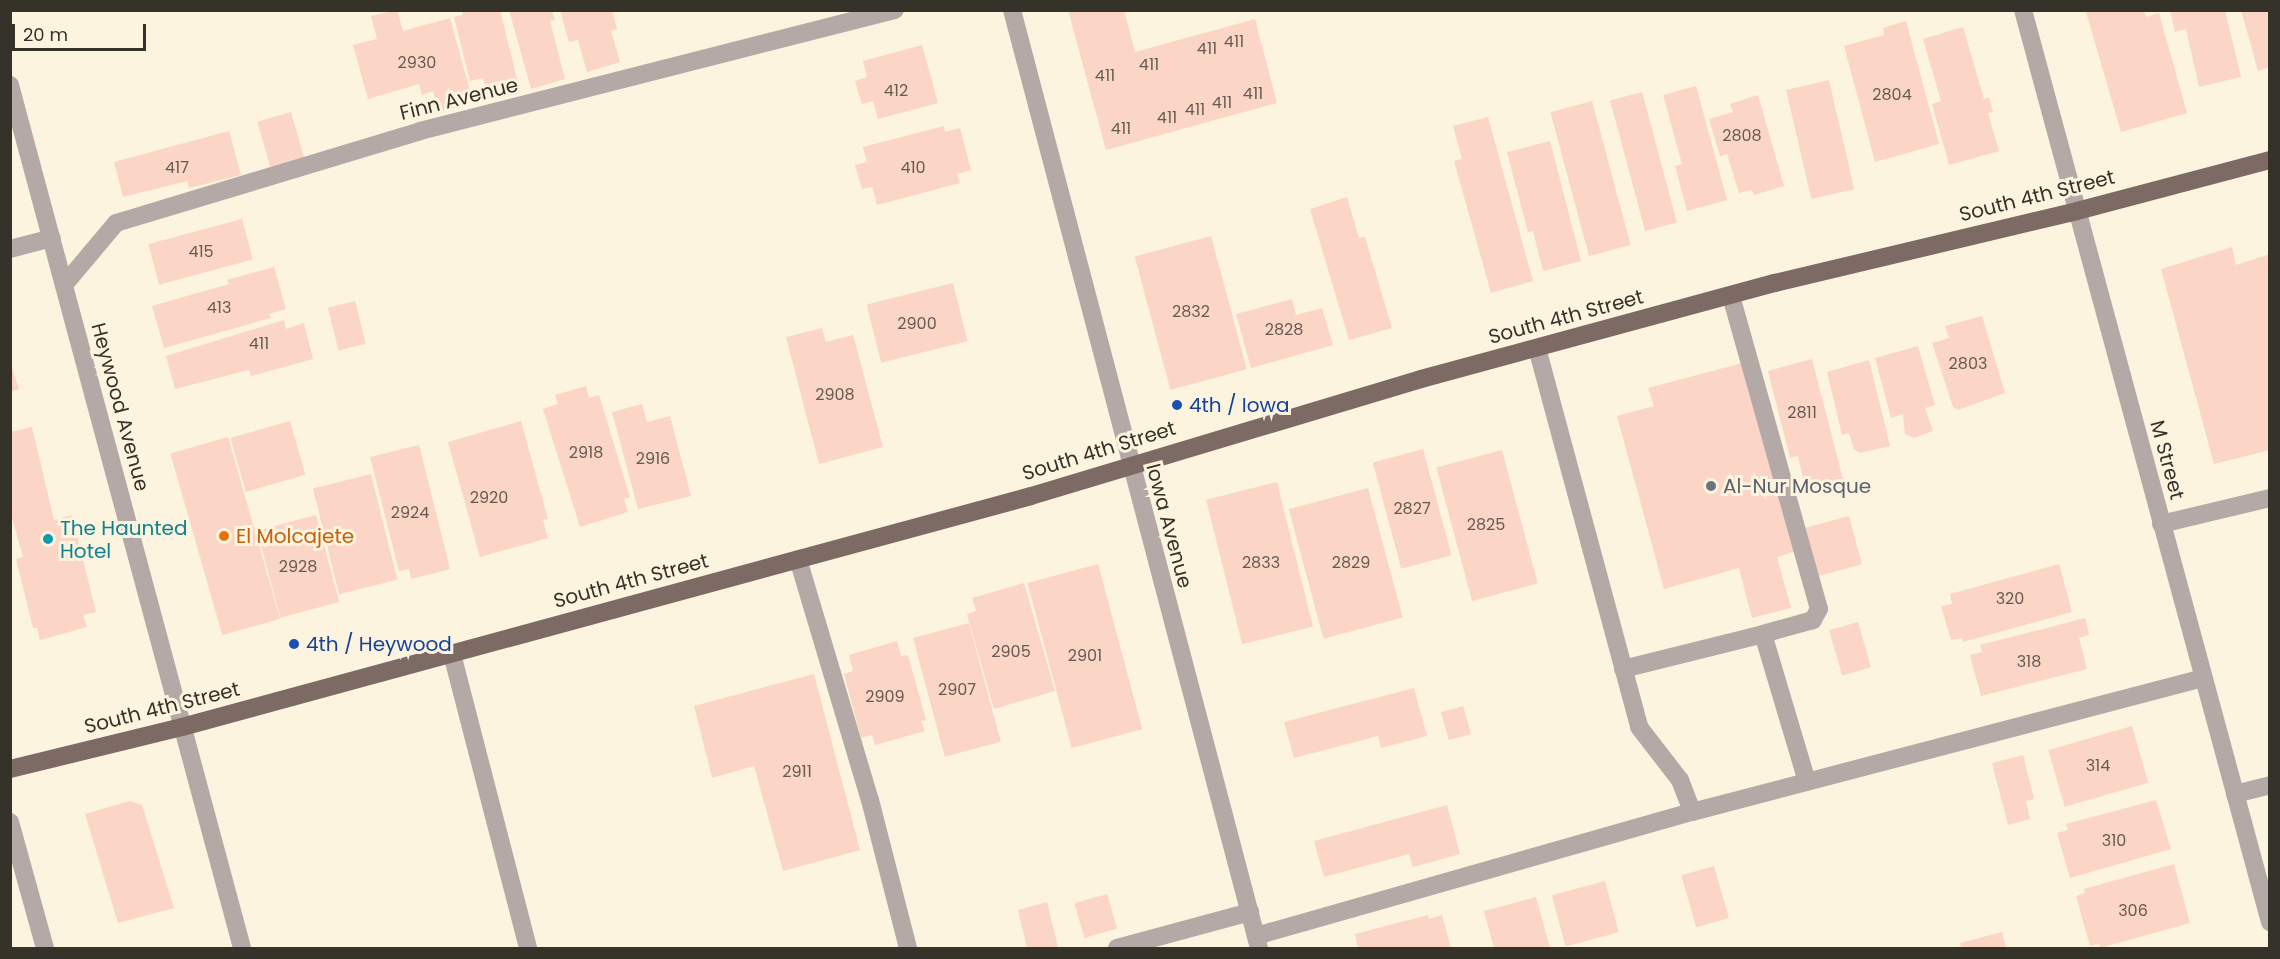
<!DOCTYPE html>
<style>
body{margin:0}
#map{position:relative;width:2280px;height:959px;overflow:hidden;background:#fcf4de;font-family:Poppins,sans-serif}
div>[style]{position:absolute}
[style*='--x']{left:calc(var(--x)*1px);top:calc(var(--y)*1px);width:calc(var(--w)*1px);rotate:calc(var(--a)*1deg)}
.building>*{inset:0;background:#fbd5c6;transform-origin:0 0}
.minor>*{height:18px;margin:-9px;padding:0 9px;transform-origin:9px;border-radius:9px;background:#b4a9a6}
.major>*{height:18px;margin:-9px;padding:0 9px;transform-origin:9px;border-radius:9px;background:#7d6a65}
.dots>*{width:16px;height:16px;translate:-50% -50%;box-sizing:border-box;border:3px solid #fcf4de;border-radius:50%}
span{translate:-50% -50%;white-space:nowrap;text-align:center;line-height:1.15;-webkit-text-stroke:6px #fcf4de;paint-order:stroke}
.number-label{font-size:16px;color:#665b50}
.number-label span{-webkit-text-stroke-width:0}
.street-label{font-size:20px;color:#353229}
.transit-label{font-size:20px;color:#164399}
.left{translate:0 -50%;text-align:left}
.worship-label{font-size:20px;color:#5b616d}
.culture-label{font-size:20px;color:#0d838f}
.food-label{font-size:20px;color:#c56008}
.frame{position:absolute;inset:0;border:12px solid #353229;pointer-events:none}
.scale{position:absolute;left:12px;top:24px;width:134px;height:27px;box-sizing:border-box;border:3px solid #353229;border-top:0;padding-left:8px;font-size:18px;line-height:21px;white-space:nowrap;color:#353229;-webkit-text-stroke:4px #fcf4de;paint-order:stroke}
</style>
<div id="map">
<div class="building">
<i style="clip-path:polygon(397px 10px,403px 31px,450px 18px,473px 102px,439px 112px,433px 91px,422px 95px,419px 84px,368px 99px,353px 45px,377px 39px,371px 16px)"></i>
<i style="clip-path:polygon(462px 10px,500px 10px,520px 91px,488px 99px,483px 78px,470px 81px,454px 17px,463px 15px)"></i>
<i style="clip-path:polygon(509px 10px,552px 10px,555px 20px,550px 21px,565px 79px,531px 89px)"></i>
<i style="clip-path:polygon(560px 10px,612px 10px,617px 29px,611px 31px,620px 62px,587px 72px,578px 40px,569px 42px)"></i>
<i style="clip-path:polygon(1068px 10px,1124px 10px,1135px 52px,1255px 19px,1277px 103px,1106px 150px)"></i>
<i style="clip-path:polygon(2090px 10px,2144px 10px,2146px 17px,2159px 13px,2187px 113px,2121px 132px,2086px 12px)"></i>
<i style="clip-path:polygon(2170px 10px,2225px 10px,2241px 77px,2199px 87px,2186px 29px,2175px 32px)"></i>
<i style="clip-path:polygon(2241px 10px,2270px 10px,2270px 67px,2258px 71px)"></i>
<i style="clip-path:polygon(1906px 21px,1939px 144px,1875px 162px,1844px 46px,1884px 35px,1883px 28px)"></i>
<i style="clip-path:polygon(1963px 27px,1984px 99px,1989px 97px,1993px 112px,1988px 113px,1999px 151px,1949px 165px,1932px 104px,1941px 101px,1923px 39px)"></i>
<i style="clip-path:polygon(922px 45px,938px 103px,878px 119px,873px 101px,862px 104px,855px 81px,867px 77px,863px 61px)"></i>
<i style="left:1829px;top:80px;width:112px;height:44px;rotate:77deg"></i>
<i style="clip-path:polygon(1696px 86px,1727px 200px,1687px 211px,1675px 166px,1682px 164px,1663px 95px)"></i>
<i style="left:1642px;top:92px;width:135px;height:33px;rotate:75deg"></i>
<i style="clip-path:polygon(1758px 95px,1784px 186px,1754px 195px,1752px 190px,1739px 193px,1727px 154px,1720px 156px,1709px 119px,1733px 112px,1730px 104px)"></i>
<i style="left:1592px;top:101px;width:149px;height:43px;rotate:75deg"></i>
<i style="left:291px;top:112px;width:52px;height:35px;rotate:74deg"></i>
<i style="clip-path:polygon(1488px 117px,1533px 281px,1491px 293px,1454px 161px,1462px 159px,1453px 126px)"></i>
<i style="clip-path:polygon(944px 126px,945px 132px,960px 128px,971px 170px,957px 174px,960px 183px,877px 205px,872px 187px,862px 189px,855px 165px,867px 162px,863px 147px)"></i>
<i style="clip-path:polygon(229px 131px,241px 175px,189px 188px,187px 181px,123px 197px,114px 162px)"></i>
<i style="clip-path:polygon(1550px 141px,1581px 261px,1543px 271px,1533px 231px,1528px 232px,1507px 152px)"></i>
<i style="clip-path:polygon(1347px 197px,1359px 238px,1365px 237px,1392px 328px,1349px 340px,1310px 209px)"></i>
<i style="left:242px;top:219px;width:42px;height:97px;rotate:75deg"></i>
<i style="left:1211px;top:236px;width:138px;height:79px;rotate:75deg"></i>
<i style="clip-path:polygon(2232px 247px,2236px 265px,2270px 254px,2270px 450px,2214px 464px,2161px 269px)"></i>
<i style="clip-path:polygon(274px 267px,286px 309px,269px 314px,271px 318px,164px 348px,152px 306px,229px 284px,227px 280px)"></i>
<i style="left:953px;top:283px;width:60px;height:89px;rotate:76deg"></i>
<i style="clip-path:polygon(1292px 299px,1296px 315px,1322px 308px,1333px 345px,1251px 368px,1236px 314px)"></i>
<i style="left:355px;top:301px;width:44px;height:28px;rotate:76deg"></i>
<i style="clip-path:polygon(1982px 316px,2005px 393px,1958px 410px,1953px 407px,1932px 343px,1949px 338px,1945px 326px)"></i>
<i style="clip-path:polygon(284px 320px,286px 329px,304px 323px,313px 359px,251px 376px,249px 370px,175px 389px,166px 356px)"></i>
<i style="clip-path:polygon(822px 328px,826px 342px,853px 335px,883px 447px,819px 464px,786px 337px)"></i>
<i style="clip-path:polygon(1918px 346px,1935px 405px,1925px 408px,1933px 431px,1914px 438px,1905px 434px,1903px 414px,1891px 418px,1875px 358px)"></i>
<i style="clip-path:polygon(1812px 359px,1845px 487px,1807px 496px,1798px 456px,1790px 458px,1768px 371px)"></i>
<i style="clip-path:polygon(1869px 360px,1890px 446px,1860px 453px,1854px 449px,1849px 433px,1842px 435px,1827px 372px)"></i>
<i style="clip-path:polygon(10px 362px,19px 389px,10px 392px)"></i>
<i style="clip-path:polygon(1746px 362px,1796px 551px,1777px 557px,1791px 608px,1752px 618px,1739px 568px,1664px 589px,1617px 416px,1654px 406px,1648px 388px)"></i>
<i style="clip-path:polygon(586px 386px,589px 398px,599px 395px,630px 497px,624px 499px,628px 512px,580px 527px,543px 409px,558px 404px,555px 395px)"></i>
<i style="clip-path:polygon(642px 404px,647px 422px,670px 416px,691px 496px,638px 509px,612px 412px)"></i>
<i style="left:290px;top:421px;width:56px;height:62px;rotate:74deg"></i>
<i style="clip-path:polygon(521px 421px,548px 519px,543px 520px,548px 538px,480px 557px,448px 442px)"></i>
<i style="clip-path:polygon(32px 427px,54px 520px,72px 515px,96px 612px,83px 615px,87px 627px,40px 640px,37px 628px,33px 628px,16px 559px,23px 557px,10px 511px,10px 432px)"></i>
<i style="left:228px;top:437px;width:189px;height:60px;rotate:74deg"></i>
<i style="clip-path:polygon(419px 445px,450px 569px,411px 579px,409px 569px,399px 571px,370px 457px)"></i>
<i style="left:1423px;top:449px;width:110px;height:52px;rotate:75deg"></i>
<i style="left:1502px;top:450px;width:138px;height:68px;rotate:75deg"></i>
<i style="left:371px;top:474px;width:109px;height:60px;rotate:76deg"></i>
<i style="left:1277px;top:482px;width:149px;height:73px;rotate:76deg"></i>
<i style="left:1368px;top:488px;width:134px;height:82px;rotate:75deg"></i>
<i style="left:316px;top:515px;width:90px;height:61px;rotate:75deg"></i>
<i style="left:1849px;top:516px;width:50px;height:46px;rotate:75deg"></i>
<i style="left:1098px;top:564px;width:171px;height:73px;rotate:75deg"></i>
<i style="clip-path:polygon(2059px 564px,2072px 612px,1963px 642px,1962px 638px,1951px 640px,1941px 606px,1952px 604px,1950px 594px)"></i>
<i style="clip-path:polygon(1024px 583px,1055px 691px,994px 709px,967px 614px,976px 611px,972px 598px)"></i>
<i style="clip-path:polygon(2085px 618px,2089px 635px,2079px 638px,2087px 669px,1981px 696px,1970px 655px,1982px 652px,1980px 645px)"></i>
<i style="left:1858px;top:622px;width:47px;height:30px;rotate:74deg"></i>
<i style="left:969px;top:623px;width:123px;height:58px;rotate:75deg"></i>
<i style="clip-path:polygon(897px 641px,901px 656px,908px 655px,926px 720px,921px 721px,925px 731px,875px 745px,872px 735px,861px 738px,844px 674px,853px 671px,849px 655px)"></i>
<i style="clip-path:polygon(814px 674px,860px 850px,783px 871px,754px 766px,712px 778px,694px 706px)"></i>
<i style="clip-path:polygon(1414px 688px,1427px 736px,1381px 748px,1378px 736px,1294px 758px,1284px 722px)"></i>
<i style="left:1463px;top:706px;width:29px;height:23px;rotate:74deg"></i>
<i style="left:2132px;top:726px;width:59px;height:87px;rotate:74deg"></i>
<i style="clip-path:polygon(2023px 755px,2034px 799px,2026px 801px,2030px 819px,2008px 825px,1992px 763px)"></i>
<i style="clip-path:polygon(2156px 800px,2171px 849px,2070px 878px,2057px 833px,2068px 830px,2066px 824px)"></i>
<i style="clip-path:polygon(130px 801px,142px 805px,174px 908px,118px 923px,85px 814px)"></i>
<i style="clip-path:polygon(1447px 805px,1460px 854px,1413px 867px,1409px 854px,1324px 877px,1314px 841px)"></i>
<i style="clip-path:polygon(2174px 864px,2190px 923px,2100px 948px,2099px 944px,2090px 946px,2076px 896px,2085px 893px,2084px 889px)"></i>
<i style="left:1714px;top:866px;width:54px;height:34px;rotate:74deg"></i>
<i style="left:1605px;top:881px;width:53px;height:55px;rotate:75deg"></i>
<i style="left:1107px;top:894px;width:36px;height:34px;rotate:74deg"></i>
<i style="clip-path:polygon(1536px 897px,1550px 948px,1494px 948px,1484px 911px)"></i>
<i style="clip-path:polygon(1047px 902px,1058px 947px,1027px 948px,1018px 910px)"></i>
<i style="clip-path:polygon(1428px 915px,1429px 919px,1442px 915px,1451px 948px,1358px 948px,1355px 934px)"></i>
<i style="clip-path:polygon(2002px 932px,2006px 948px,1961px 948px,1960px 943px)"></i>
</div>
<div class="minor">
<i style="--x:1012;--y:10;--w:970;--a:75.25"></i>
<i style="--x:2023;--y:10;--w:945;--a:74.85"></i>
<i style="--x:10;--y:85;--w:894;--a:74.95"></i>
<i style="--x:10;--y:249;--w:43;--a:-14.7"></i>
<i style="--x:64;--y:285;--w:81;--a:-50"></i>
<i style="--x:116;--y:223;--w:318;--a:-16.8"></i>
<i style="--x:420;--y:131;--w:490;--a:-14.3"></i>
<i style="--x:1731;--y:296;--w:325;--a:74.3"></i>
<i style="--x:1819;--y:609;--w:13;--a:119"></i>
<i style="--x:1813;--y:620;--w:52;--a:164.4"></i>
<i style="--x:1537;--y:348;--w:392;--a:74.9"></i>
<i style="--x:1639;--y:727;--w:67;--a:52.3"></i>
<i style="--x:1680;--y:780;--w:34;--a:69"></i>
<i style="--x:2161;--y:524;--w:112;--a:-13.4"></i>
<i style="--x:798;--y:559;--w:252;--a:73.4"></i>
<i style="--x:870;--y:800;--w:153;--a:75.6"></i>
<i style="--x:452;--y:654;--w:304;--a:75.5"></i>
<i style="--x:1623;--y:669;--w:144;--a:-14"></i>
<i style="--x:1763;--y:634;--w:154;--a:73.4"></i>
<i style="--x:2235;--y:794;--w:36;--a:-14"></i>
<i style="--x:10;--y:822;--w:131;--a:74.5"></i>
<i style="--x:1256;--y:936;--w:453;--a:-15.9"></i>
<i style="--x:1692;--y:812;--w:528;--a:-14.69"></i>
<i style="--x:1117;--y:948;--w:138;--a:-15.1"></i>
</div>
<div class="major">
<i style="--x:10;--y:769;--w:177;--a:-13.7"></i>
<i style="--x:182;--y:727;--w:880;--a:-15.22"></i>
<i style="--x:1031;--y:496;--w:407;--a:-16.7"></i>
<i style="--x:1421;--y:379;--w:367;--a:-15.2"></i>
<i style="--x:1775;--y:283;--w:310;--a:-13.4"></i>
<i style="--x:2077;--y:211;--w:200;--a:-14.8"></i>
</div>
<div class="dots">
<i style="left:1177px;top:405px;background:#1a4fb4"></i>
<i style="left:1711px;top:486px;background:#6b7280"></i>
<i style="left:224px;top:536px;background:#e8710a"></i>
<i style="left:48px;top:539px;background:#0f9aa8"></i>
<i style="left:294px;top:644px;background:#1a4fb4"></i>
</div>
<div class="number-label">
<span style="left:1234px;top:42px">411</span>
<span style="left:1207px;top:49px">411</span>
<span style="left:417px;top:63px">2930</span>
<span style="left:1149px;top:65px">411</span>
<span style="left:1105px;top:76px">411</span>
<span style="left:896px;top:91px">412</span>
<span style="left:1253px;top:94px">411</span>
<span style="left:1892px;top:95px">2804</span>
<span style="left:1222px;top:103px">411</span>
<span style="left:1195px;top:110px">411</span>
<span style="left:1167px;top:118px">411</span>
<span style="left:1121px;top:129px">411</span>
<span style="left:1742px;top:136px">2808</span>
<span style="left:177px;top:168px">417</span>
<span style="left:913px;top:168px">410</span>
<span style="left:201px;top:252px">415</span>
<span style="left:219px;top:308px">413</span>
<span style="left:1191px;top:312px">2832</span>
<span style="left:917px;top:324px">2900</span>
<span style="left:1284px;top:330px">2828</span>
<span style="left:259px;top:344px">411</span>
<span style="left:1968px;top:364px">2803</span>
<span style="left:835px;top:395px">2908</span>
<span style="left:1802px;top:413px">2811</span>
<span style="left:586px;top:453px">2918</span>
<span style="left:653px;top:459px">2916</span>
<span style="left:489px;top:498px">2920</span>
<span style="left:1412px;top:509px">2827</span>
<span style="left:410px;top:513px">2924</span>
<span style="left:1486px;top:525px">2825</span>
<span style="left:1261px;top:563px">2833</span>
<span style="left:1351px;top:563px">2829</span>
<span style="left:298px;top:567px">2928</span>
<span style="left:2010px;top:599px">320</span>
<span style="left:1011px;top:652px">2905</span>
<span style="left:1085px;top:656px">2901</span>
<span style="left:2029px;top:662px">318</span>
<span style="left:957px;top:690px">2907</span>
<span style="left:885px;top:697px">2909</span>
<span style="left:2098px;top:766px">314</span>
<span style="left:797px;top:772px">2911</span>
<span style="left:2114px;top:841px">310</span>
<span style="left:2133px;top:911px">306</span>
</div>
<div class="street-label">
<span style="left:459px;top:99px;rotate:-14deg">Finn Avenue</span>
<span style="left:2037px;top:196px;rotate:-14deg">South 4th Street</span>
<span style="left:1566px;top:317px;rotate:-15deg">South 4th Street</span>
<span style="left:120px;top:407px;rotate:75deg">Heywood Avenue</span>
<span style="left:1099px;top:451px;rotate:-17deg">South 4th Street</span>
<span style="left:2167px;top:460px;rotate:75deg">M Street</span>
<span style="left:1169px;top:526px;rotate:75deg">Iowa Avenue</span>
<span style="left:631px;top:581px;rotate:-15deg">South 4th Street</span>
<span style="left:162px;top:708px;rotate:-14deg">South 4th Street</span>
</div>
<div class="transit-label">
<span class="left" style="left:1189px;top:405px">4th / Iowa</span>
<span class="left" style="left:306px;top:644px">4th / Heywood</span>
</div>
<div class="worship-label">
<span class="left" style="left:1723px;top:486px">Al-Nur Mosque</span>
</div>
<div class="culture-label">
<span class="left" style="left:60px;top:540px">The Haunted<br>Hotel</span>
</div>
<div class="food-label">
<span class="left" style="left:236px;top:536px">El Molcajete</span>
</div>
<div class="frame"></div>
<div class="scale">20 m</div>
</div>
